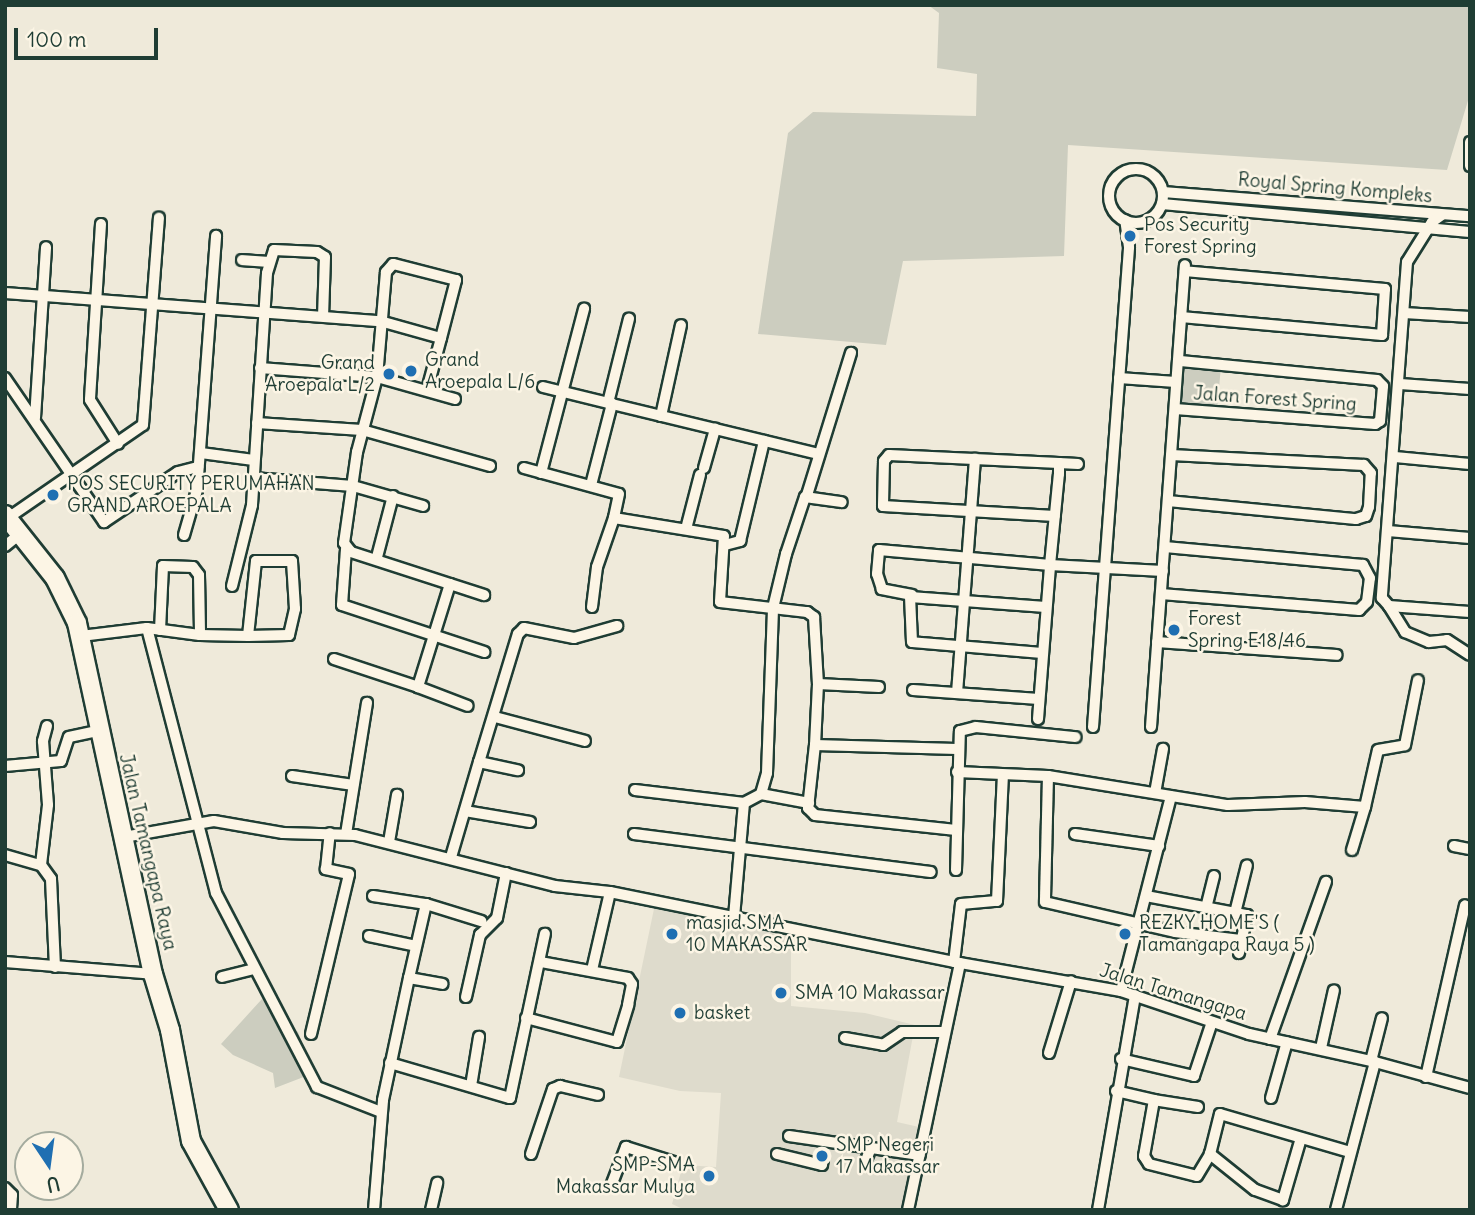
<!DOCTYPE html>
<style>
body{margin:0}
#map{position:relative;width:1475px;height:1215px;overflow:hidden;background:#efeada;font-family:Delius,sans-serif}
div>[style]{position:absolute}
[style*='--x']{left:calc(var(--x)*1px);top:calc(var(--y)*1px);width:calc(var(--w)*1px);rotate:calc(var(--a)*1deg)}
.built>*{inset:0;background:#dedbcc}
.green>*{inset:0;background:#cccdbf;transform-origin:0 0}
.roads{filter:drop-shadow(2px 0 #1f3d34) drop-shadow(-2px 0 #1f3d34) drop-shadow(0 2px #1f3d34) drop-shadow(0 -2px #1f3d34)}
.minor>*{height:10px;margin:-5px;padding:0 5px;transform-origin:5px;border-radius:5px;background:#fcf5e5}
.minor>.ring{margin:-5px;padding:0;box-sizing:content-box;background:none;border:10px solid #fcf5e5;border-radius:50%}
.primary>*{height:18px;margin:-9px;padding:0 9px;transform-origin:9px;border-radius:9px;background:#fcf5e5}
.dots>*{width:19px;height:19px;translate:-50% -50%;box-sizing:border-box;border:4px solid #fcf5e5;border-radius:50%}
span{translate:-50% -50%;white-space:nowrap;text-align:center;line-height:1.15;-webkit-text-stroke:5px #fcf5e5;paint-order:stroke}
.street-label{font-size:19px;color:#1f3d34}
.poi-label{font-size:19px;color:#1f3d34}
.left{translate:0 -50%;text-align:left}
.right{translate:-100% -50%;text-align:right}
.frame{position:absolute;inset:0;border:7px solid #1f3d34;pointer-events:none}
.north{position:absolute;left:14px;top:1131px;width:70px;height:70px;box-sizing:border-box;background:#fcf5e5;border:2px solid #a4ab9e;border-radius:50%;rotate:167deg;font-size:19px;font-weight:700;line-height:28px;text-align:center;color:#1f3d34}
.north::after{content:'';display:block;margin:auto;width:24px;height:32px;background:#1f6fb2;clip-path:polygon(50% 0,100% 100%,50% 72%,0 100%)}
.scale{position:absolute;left:14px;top:28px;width:144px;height:32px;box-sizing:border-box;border:4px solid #1f3d34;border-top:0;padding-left:9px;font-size:21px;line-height:24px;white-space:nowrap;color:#1f3d34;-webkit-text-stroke:5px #fcf5e5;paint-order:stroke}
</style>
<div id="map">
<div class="built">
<i style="clip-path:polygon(655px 904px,791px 931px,791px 1006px,865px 1013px,915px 1025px,897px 1122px,919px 1127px,906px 1210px,685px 1210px,672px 1204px,683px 1165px,716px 1167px,721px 1093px,680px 1091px,619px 1077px)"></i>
</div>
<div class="green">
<i style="clip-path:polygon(928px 5px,1470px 5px,1470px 94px,1447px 170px,1068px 145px,1064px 256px,903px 261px,886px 345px,758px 334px,788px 133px,813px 112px,976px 116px,977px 74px,937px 68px,939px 13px)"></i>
<i style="left:1183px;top:364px;width:38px;height:41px;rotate:5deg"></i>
<i style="clip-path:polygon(262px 999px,298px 1032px,314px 1073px,275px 1088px,273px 1073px,233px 1055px,221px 1044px)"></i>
</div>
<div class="roads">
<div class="minor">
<i style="--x:1470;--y:142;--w:24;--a:90"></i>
<i class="ring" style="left:1109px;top:169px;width:44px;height:44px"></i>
<i style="--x:1163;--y:192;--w:308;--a:4.5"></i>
<i style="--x:1162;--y:204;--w:309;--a:5.2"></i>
<i style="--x:1442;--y:215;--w:12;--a:145"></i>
<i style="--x:1432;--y:222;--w:47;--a:122"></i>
<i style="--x:1407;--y:262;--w:337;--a:94.3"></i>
<i style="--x:1382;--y:598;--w:11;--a:49"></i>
<i style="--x:1389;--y:606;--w:81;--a:4.2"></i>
<i style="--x:101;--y:224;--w:176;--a:93.6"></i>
<i style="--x:90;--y:400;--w:52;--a:57.5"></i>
<i style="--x:242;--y:260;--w:26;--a:4"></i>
<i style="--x:5;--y:293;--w:376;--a:4.3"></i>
<i style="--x:380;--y:321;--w:63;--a:15.6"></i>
<i style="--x:441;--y:338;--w:54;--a:105.1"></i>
<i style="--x:1404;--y:313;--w:66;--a:3.5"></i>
<i style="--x:1181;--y:317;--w:202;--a:5.1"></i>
<i style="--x:1382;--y:335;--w:46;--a:-86.3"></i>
<i style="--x:1385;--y:289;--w:201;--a:-174.9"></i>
<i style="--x:441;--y:338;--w:60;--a:-75.5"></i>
<i style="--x:456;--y:280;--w:65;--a:-165.7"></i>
<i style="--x:393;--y:264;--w:11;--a:131"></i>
<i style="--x:386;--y:272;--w:105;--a:94.9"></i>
<i style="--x:377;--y:377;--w:78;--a:104.9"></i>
<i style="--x:357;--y:452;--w:92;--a:98.1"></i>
<i style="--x:344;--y:543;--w:11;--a:52"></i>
<i style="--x:351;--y:552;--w:104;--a:17.9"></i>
<i style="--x:450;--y:584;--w:108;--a:107.3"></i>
<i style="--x:418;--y:687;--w:53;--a:20.8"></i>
<i style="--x:260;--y:368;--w:117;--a:4.4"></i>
<i style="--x:377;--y:377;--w:81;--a:15.8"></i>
<i style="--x:5;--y:378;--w:175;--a:55.5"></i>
<i style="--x:104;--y:522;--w:89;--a:-34"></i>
<i style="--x:178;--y:472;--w:21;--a:-14"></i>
<i style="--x:1119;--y:378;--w:57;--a:4"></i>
<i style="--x:1400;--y:384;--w:70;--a:4.1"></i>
<i style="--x:543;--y:387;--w:71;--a:13.8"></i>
<i style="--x:608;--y:403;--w:87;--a:-76"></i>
<i style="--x:1175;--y:409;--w:201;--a:4.3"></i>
<i style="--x:1375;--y:424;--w:6;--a:-31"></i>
<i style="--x:1380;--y:421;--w:35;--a:-85"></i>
<i style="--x:1383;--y:386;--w:8;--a:-135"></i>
<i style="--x:1377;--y:380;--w:200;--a:-174.5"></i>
<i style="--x:661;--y:416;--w:93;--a:-77.6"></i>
<i style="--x:35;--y:418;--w:171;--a:-86.3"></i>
<i style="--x:257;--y:423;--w:105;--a:3.8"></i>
<i style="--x:362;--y:430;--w:133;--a:15.7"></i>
<i style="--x:201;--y:453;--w:53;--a:7.5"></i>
<i style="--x:1395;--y:457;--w:75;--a:5.3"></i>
<i style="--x:1059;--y:463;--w:19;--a:3"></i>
<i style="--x:524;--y:468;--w:98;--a:15.3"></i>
<i style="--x:619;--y:494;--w:25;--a:102"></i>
<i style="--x:704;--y:468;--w:41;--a:-74.2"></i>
<i style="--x:541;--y:473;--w:170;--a:-75.3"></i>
<i style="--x:253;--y:478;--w:100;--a:4.6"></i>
<i style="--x:353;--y:486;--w:73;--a:15.9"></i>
<i style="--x:591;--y:485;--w:84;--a:-75.5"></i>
<i style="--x:612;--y:404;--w:212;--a:13.6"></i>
<i style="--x:807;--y:495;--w:149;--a:-72.8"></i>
<i style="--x:1168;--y:501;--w:189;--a:5.5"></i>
<i style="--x:1356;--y:519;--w:10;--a:-17"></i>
<i style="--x:1366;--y:516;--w:9;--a:-72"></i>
<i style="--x:1369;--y:507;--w:34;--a:-87"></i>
<i style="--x:1371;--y:473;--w:11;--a:-131"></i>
<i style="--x:1364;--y:465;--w:193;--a:-177"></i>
<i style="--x:8;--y:518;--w:164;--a:-34.6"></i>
<i style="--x:143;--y:425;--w:208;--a:-85.6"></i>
<i style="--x:686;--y:529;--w:56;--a:-75.5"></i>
<i style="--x:1388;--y:531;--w:82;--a:4.9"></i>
<i style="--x:184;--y:535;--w:47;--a:-73.9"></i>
<i style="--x:197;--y:490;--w:255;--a:-85.7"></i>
<i style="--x:725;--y:545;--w:16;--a:-15"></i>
<i style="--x:740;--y:541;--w:103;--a:-76.5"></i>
<i style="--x:5;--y:546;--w:21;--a:-39"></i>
<i style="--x:346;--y:549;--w:56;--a:94.1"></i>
<i style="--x:342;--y:605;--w:150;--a:18.3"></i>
<i style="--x:377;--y:557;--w:63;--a:-75.3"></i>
<i style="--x:450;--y:584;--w:36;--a:18"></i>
<i style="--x:232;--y:586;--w:83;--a:-76.1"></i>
<i style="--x:252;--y:505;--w:232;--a:-86.3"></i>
<i style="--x:267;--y:273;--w:24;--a:-73"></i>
<i style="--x:274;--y:250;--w:43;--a:2.7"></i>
<i style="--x:317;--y:252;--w:9;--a:32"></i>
<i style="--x:325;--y:257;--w:59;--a:91.9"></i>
<i style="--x:1161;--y:594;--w:199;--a:4.6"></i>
<i style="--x:1359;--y:610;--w:11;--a:-45"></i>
<i style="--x:1367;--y:602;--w:24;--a:-83"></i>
<i style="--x:1370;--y:578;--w:15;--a:-118"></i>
<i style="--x:1363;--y:565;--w:199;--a:-174.8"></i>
<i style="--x:912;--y:595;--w:31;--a:-169"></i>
<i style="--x:882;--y:589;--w:16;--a:-108"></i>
<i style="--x:877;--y:574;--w:24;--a:-85"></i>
<i style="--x:879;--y:550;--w:172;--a:5"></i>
<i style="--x:1050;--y:565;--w:91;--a:-84.4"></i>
<i style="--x:1059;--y:474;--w:11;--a:-90"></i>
<i style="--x:1059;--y:463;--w:170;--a:-177.3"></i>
<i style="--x:889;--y:455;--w:8;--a:130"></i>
<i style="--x:884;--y:461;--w:45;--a:91.3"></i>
<i style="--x:883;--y:506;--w:172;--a:3.3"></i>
<i style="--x:1389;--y:606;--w:31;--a:58"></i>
<i style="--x:1405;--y:632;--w:26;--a:23"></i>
<i style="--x:1429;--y:642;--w:18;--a:-6"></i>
<i style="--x:1447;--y:640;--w:27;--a:33"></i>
<i style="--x:592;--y:607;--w:40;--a:-82.9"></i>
<i style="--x:597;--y:567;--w:52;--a:-70.9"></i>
<i style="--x:614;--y:518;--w:111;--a:9.3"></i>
<i style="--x:724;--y:536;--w:66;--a:93.5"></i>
<i style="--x:720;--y:602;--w:88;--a:6.6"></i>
<i style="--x:807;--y:612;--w:9;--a:36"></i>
<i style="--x:814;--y:617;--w:67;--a:86.6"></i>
<i style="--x:818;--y:684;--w:61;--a:92.8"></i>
<i style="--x:147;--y:628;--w:53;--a:7.5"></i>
<i style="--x:200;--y:635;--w:48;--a:1.2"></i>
<i style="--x:248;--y:636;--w:41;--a:-1.4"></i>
<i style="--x:289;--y:635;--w:27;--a:-77"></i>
<i style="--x:295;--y:609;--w:48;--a:-93.6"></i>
<i style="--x:292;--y:561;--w:36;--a:180"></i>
<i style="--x:256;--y:561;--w:75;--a:96.1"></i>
<i style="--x:160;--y:630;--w:64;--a:-87.3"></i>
<i style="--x:163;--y:566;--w:30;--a:2"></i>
<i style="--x:193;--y:567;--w:10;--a:53"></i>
<i style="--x:199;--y:575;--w:60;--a:89"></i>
<i style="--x:81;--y:636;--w:66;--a:-6.9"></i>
<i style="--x:147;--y:628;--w:274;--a:75.4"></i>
<i style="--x:216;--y:893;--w:219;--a:62.5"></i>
<i style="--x:317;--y:1087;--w:69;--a:21.3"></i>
<i style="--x:1157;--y:642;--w:180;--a:4.1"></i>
<i style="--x:1042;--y:653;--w:130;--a:-175.2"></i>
<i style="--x:912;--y:642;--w:45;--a:-92.5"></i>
<i style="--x:910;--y:597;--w:136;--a:4.2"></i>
<i style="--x:334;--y:659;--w:89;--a:18.4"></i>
<i style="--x:818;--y:684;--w:61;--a:2.8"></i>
<i style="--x:913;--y:690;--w:126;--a:4.1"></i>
<i style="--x:957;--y:693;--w:235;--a:-85.6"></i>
<i style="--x:495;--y:717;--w:93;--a:14.9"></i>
<i style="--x:1038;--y:719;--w:154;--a:-85.5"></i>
<i style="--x:1050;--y:565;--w:113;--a:3"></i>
<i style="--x:47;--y:726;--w:16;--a:105"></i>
<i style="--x:43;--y:741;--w:64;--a:85.5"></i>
<i style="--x:48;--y:805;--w:60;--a:96.7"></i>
<i style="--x:41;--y:865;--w:17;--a:54"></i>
<i style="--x:51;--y:879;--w:88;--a:87.4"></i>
<i style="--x:1093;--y:727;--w:481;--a:-85.7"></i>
<i style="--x:1129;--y:247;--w:27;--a:-98"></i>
<i style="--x:1151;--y:727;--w:463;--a:-85.8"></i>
<i style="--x:479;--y:762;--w:134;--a:-73.1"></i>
<i style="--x:518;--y:634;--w:8;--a:-45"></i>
<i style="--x:524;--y:628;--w:51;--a:11.3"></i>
<i style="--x:574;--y:638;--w:45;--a:-15.6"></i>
<i style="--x:5;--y:766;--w:56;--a:-5.1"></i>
<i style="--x:61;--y:761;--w:25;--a:-72"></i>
<i style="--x:69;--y:737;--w:30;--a:-12"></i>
<i style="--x:957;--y:772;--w:91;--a:2.5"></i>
<i style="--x:1048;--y:776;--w:182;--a:9.2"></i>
<i style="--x:1228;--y:805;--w:77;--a:-2.2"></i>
<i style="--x:1305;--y:802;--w:60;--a:4.8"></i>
<i style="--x:1365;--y:807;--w:58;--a:-77.2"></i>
<i style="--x:1378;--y:750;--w:27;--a:-10"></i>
<i style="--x:1405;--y:745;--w:66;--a:-78.7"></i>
<i style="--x:292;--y:776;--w:62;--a:8.4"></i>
<i style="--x:1048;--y:776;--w:126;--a:91.4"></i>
<i style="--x:1045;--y:902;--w:133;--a:13"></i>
<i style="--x:1175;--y:932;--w:66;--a:6.9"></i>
<i style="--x:635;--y:790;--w:110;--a:6.8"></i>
<i style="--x:744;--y:803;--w:19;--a:-28"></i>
<i style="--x:761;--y:794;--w:22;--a:-74"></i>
<i style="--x:767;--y:773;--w:165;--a:-87.9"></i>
<i style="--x:773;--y:608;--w:56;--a:-76.5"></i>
<i style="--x:786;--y:554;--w:60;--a:-71.6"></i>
<i style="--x:805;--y:497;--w:37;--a:8"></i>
<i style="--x:1155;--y:793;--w:45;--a:-79.7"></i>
<i style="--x:761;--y:794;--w:49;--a:10.6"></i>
<i style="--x:465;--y:811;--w:66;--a:9.6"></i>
<i style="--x:956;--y:830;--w:142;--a:-173.9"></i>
<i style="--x:815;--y:815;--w:10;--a:-135"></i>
<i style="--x:808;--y:808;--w:63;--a:-83.7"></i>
<i style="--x:815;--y:745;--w:142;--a:1.6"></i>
<i style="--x:346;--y:834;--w:133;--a:-80.9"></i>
<i style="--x:634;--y:834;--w:299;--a:7.3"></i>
<i style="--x:1075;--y:834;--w:85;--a:8.1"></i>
<i style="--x:124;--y:837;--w:91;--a:-10.1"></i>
<i style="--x:214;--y:821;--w:70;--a:9.9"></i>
<i style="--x:283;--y:833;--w:72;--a:1.6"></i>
<i style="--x:355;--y:835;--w:206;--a:14.3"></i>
<i style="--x:555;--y:886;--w:55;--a:6.2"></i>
<i style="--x:610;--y:892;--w:357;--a:11.5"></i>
<i style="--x:960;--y:963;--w:163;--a:9.9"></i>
<i style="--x:1121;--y:991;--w:135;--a:18.6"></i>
<i style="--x:1249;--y:1034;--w:129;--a:12.5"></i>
<i style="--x:1375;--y:1062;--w:153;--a:104.8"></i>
<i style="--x:389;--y:842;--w:48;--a:-80.3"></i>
<i style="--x:1454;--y:846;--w:16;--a:11"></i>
<i style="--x:1352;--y:850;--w:45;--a:-73.2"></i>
<i style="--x:5;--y:855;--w:37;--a:16"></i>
<i style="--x:451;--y:857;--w:99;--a:-73.6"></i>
<i style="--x:479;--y:762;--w:40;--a:12"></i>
<i style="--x:956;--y:870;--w:139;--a:-88.4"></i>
<i style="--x:960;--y:731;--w:16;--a:-14"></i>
<i style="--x:976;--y:727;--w:100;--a:5.8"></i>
<i style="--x:373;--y:896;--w:54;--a:8.6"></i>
<i style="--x:1146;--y:896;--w:103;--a:10.7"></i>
<i style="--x:1247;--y:915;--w:39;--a:102"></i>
<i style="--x:1206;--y:908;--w:33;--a:-76"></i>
<i style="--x:1235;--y:913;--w:49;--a:-76"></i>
<i style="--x:734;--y:917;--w:114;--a:-85"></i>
<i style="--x:369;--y:936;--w:48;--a:12"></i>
<i style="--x:5;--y:962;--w:148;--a:4.6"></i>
<i style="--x:954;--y:962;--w:58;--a:-83.1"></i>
<i style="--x:961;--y:904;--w:36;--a:-5"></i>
<i style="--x:997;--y:901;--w:126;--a:-87.3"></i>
<i style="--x:592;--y:970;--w:80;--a:-77"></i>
<i style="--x:222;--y:977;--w:32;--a:-14"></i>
<i style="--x:409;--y:978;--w:76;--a:-77.1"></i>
<i style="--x:426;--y:904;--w:58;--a:17.2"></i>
<i style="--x:1121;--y:991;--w:201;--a:-75.6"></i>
<i style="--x:466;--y:997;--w:64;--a:-77.3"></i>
<i style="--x:480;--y:935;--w:24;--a:-45"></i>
<i style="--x:497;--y:918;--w:46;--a:-78.7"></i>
<i style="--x:526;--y:1018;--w:94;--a:14.8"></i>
<i style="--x:617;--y:1042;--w:39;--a:-73"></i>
<i style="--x:628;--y:1005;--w:21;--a:-79"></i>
<i style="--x:632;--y:984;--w:7;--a:-124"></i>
<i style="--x:628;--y:978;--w:88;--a:-169.6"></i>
<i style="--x:311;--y:1034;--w:164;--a:-76.6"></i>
<i style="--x:349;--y:874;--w:24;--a:-168"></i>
<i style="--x:326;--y:869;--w:36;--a:-84"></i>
<i style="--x:845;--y:1038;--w:39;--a:10"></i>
<i style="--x:883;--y:1045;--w:23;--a:-34"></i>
<i style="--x:902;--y:1032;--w:43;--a:0"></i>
<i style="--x:1270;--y:1039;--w:167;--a:-70.4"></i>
<i style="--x:1321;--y:1048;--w:59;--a:-77.4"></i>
<i style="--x:1049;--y:1053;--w:75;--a:-73"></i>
<i style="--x:1121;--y:1059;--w:75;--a:13.1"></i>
<i style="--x:1194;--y:1076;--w:57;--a:-71.6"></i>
<i style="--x:1371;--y:1061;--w:44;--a:-75.7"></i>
<i style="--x:1375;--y:1062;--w:98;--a:15.3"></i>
<i style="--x:390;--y:1063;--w:125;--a:16.3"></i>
<i style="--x:510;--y:1098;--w:168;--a:-78"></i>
<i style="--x:1426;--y:1077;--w:176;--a:-77.2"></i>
<i style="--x:471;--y:1086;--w:50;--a:-80.7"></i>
<i style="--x:1116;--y:1091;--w:39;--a:13"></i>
<i style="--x:1271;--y:1098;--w:58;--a:-74.1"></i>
<i style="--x:1198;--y:1107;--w:45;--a:-171"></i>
<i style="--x:1154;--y:1100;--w:57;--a:100.1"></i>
<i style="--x:1144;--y:1156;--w:9;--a:58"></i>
<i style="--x:1149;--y:1164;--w:49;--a:14"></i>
<i style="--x:1197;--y:1176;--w:26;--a:-59"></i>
<i style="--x:789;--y:1136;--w:132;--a:8.3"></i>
<i style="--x:1301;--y:1138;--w:65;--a:106.2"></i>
<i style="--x:1283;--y:1200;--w:30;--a:-160"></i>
<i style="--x:1255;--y:1190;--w:58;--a:-141.3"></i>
<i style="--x:1210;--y:1154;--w:41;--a:-76"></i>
<i style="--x:1220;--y:1114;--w:135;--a:16.3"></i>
<i style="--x:531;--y:1154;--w:69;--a:-71.3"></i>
<i style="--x:553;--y:1089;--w:8;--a:-23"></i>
<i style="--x:560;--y:1086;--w:39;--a:13"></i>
<i style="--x:777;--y:1154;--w:46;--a:13.7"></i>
<i style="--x:822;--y:1165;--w:7;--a:-82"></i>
<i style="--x:864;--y:1165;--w:18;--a:-68"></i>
<i style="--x:611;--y:1186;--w:42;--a:-69"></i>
<i style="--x:626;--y:1147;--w:50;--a:17.4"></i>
<i style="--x:5;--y:1188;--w:10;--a:45"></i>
<i style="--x:12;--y:1195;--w:15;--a:94"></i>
<i style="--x:374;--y:1210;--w:110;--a:-85.3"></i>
<i style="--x:383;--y:1100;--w:125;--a:-78"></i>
<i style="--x:409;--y:978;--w:34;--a:10"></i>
<i style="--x:431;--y:1210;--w:28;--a:-77"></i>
<i style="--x:908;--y:1210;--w:252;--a:-78.1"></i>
<i style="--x:1098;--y:1210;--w:218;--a:-80.2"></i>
</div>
<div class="primary">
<i style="--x:5;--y:515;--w:80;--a:51.6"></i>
<i style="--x:55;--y:578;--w:50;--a:63.9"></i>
<i style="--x:77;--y:623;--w:359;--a:77.8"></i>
<i style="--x:153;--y:974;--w:59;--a:73.1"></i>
<i style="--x:170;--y:1030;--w:113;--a:79.3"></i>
<i style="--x:191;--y:1141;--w:79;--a:61.2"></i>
</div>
</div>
<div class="dots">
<i style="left:1130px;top:236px;background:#1f6fb2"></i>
<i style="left:411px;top:371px;background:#1f6fb2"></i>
<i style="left:389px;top:374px;background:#1f6fb2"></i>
<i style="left:53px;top:495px;background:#1f6fb2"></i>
<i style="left:1174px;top:630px;background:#1f6fb2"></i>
<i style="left:672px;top:934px;background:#1f6fb2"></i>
<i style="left:1125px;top:934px;background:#1f6fb2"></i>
<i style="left:781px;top:993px;background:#1f6fb2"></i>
<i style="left:680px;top:1013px;background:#1f6fb2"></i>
<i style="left:822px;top:1156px;background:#1f6fb2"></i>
<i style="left:709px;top:1176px;background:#1f6fb2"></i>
</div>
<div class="street-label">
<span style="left:1335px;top:188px;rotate:5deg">Royal Spring Kompleks</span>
<span style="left:1275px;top:399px;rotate:4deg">Jalan Forest Spring</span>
<span style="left:148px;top:852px;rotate:77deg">Jalan Tamangapa Raya</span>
<span style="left:1173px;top:992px;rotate:17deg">Jalan Tamangapa</span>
</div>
<div class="poi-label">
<span class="left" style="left:1144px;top:236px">Pos Security<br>Forest Spring</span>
<span class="left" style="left:425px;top:371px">Grand<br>Aroepala L/6</span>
<span class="right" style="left:375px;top:374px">Grand<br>Aroepala L/2</span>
<span class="left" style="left:67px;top:495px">POS SECURITY PERUMAHAN<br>GRAND AROEPALA</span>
<span class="left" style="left:1188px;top:630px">Forest<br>Spring E18/46</span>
<span class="left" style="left:686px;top:934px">masjid SMA<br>10 MAKASSAR</span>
<span class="left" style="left:1139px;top:934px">REZKY HOME'S (<br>Tamangapa Raya 5 )</span>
<span class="left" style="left:795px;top:993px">SMA 10 Makassar</span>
<span class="left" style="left:694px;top:1013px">basket</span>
<span class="left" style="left:836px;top:1156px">SMP Negeri<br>17 Makassar</span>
<span class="right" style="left:695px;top:1176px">SMP-SMA<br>Makassar Mulya</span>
</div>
<div class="frame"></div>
<div class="north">U</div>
<div class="scale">100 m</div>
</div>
